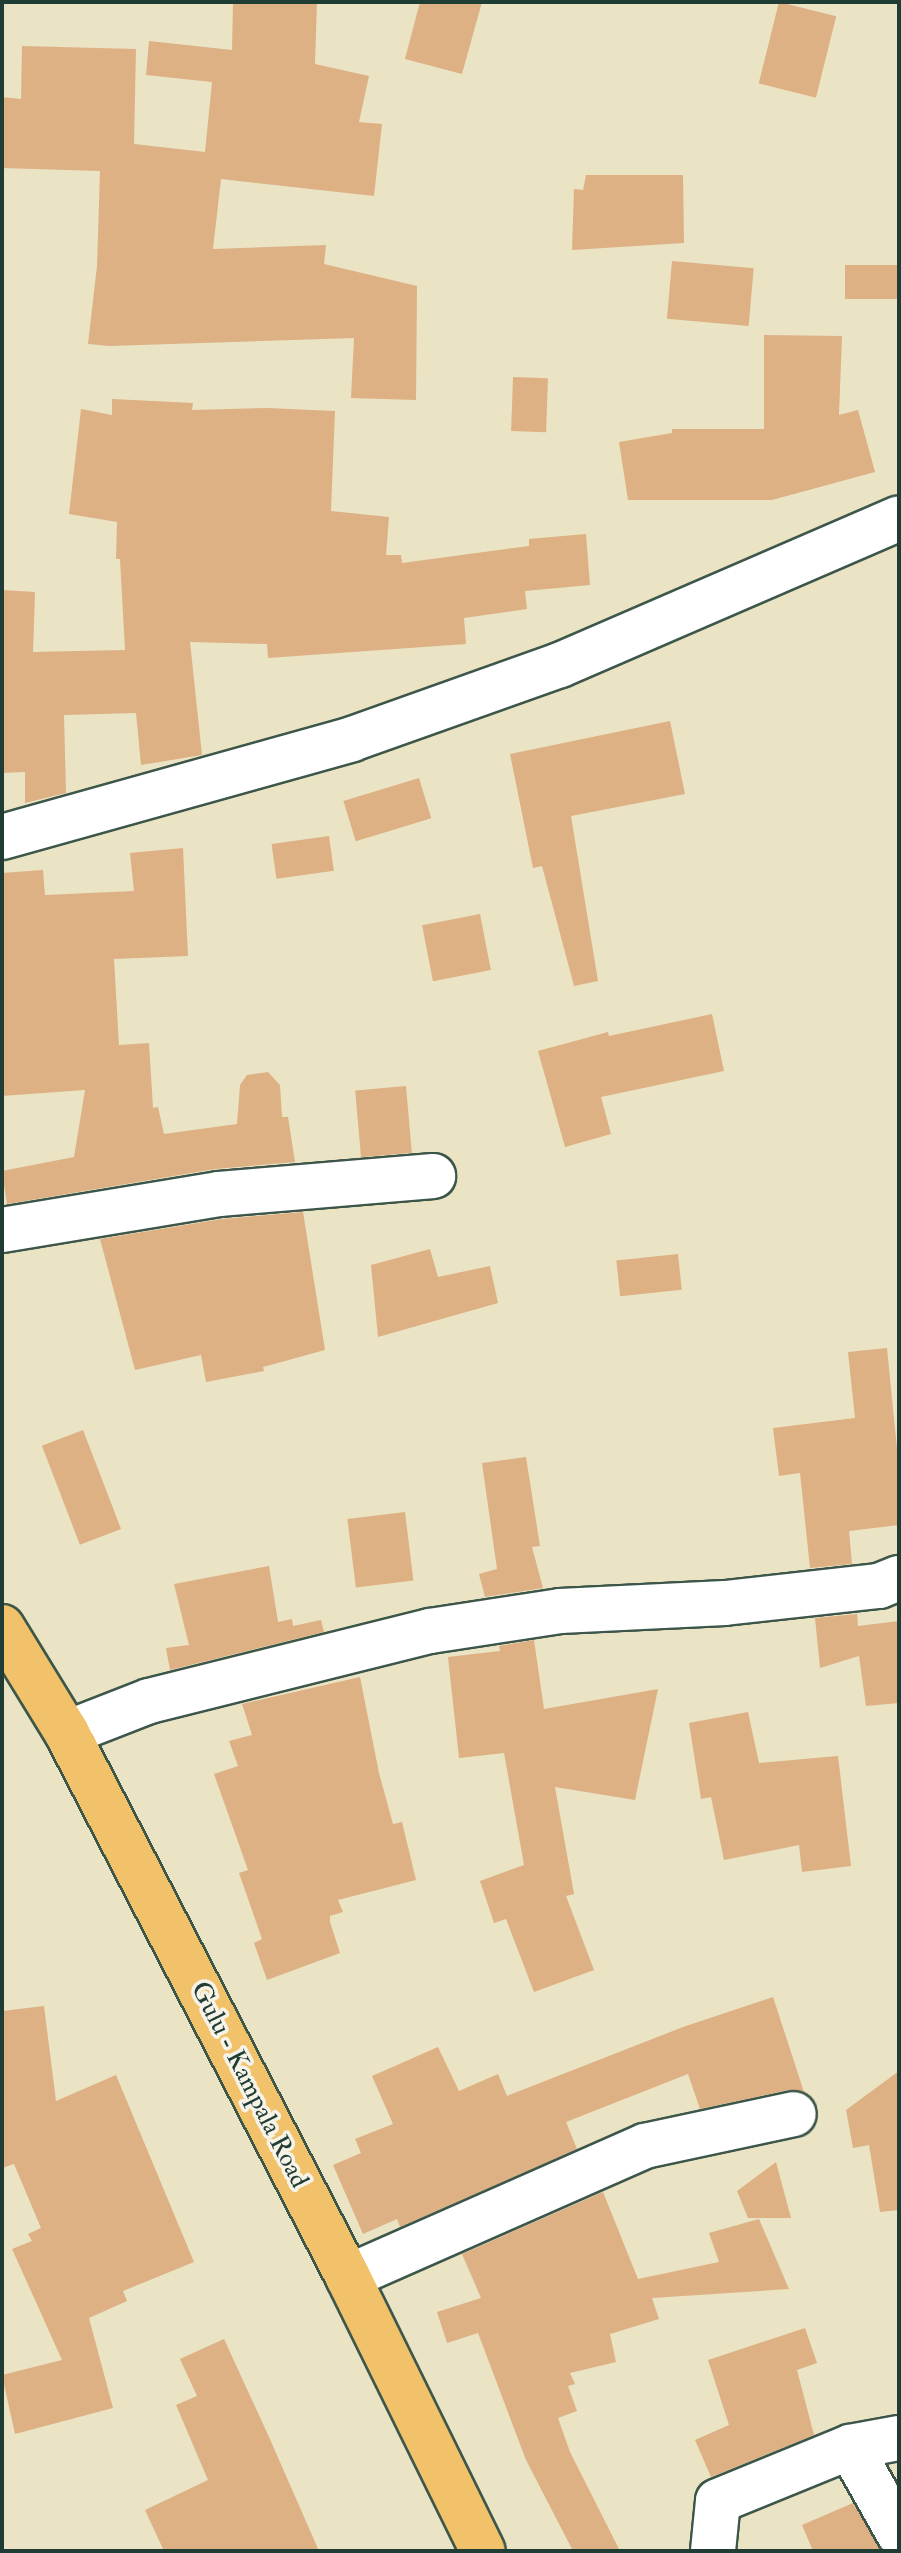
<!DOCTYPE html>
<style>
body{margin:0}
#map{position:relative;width:901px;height:2553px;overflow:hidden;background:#eae3c4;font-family:"IM FELL Double Pica",serif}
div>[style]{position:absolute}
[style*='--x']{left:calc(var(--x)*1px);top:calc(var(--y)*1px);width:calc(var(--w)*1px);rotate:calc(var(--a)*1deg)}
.building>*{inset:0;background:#ddb184;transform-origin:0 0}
.roads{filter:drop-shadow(2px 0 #3d564a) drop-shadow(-2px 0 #3d564a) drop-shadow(0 2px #3d564a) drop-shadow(0 -2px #3d564a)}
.street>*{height:44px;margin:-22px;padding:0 22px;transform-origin:22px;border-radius:22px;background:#fff}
.primary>*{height:44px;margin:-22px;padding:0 22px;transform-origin:22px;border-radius:22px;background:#f2c26a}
span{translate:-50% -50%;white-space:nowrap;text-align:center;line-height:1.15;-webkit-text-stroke:7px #f7f3e8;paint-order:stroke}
.street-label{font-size:26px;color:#1f3d34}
.frame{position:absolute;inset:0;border:4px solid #1f3d34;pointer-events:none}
</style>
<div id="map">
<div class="building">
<i style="clip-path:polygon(233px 2px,317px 2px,315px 64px,369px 76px,359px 122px,382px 124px,374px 196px,221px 179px,213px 249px,326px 245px,324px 264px,417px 286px,416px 400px,351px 398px,354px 338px,109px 346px,88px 344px,97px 266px,100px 171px,2px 168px,2px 97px,21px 99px,22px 46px,136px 49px,134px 144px,205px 152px,212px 82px,146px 75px,149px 41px,232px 50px)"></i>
<i style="clip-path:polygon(420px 2px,482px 2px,462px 74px,405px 59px)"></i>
<i style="left:779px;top:2px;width:59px;height:84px;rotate:14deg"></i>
<i style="clip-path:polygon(586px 175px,683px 175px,684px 243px,572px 250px,574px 189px,583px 190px)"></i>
<i style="left:672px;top:261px;width:82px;height:58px;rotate:5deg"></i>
<i style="left:899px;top:265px;width:34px;height:54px;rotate:90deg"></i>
<i style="clip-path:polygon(764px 335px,842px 336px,839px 415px,858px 410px,875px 472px,772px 500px,628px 500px,619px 442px,672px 433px,672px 429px,764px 429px)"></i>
<i style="left:513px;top:377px;width:35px;height:54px;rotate:2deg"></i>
<i style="clip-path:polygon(112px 399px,193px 403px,192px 410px,267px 408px,335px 411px,331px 511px,389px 517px,386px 555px,401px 555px,402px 563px,529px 546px,529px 539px,586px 534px,590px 585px,525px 591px,527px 609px,464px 618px,466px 644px,268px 658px,267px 644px,190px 642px,202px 755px,141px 765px,136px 713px,64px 715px,66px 793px,25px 803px,25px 772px,2px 773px,2px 590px,35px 592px,33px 652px,125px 650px,120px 559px,116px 559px,117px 522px,69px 514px,81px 409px,112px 415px)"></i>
<i style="clip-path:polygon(670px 721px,685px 794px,571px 816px,598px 981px,574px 986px,542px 866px,533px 868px,510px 754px)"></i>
<i style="left:419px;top:778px;width:42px;height:79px;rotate:73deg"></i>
<i style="left:329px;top:836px;width:35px;height:58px;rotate:82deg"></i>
<i style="clip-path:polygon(183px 848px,188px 956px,114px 959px,119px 1045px,149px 1043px,153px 1108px,158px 1107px,164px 1134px,237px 1124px,240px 1085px,247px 1075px,268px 1072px,280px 1085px,282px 1117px,288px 1117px,295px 1162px,215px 1169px,7px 1204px,2px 1171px,74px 1157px,85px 1090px,2px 1096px,2px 873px,43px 870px,45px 895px,134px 891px,130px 853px)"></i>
<i style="left:480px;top:914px;width:57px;height:59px;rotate:79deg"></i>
<i style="clip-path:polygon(712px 1014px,724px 1071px,601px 1097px,611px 1134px,565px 1147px,538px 1051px,608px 1032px,609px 1036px)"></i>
<i style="left:406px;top:1086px;width:67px;height:51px;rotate:85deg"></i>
<i style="clip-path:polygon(303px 1212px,325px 1350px,263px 1367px,264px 1371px,206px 1382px,201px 1355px,135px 1370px,100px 1239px,222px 1219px)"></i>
<i style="clip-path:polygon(430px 1249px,438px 1277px,490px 1266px,498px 1303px,378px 1337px,371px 1265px)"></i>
<i style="left:678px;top:1254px;width:36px;height:62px;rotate:84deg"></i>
<i style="clip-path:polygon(887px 1348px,899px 1469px,899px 1525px,849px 1531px,852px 1564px,810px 1568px,800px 1473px,779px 1476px,773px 1428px,855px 1418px,848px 1352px)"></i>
<i style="left:83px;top:1430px;width:106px;height:44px;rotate:69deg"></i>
<i style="clip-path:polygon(526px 1457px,540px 1546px,532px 1547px,543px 1588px,485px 1597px,479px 1574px,497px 1569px,482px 1463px)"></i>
<i style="left:405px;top:1512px;width:69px;height:58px;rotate:83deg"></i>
<i style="clip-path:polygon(269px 1566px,278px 1622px,292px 1619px,293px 1626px,321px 1620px,324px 1632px,170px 1670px,166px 1648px,189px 1645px,174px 1584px)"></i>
<i style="clip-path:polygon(857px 1614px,858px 1626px,899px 1621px,899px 1703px,866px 1706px,859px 1656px,820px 1668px,815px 1618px)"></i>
<i style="clip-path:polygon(534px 1640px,544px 1709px,658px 1689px,635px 1800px,555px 1787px,574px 1894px,566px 1896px,594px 1970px,534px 1992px,506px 1919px,494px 1923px,480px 1881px,524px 1865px,504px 1753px,459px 1758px,448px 1657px,500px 1651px,499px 1646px)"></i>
<i style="clip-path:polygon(360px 1677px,379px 1773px,393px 1824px,402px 1822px,416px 1880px,338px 1900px,343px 1912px,330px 1916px,330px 1922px,340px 1953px,267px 1980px,254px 1943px,262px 1939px,239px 1873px,248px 1870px,214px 1774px,238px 1766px,229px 1741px,252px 1735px,242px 1704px)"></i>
<i style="clip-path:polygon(748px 1712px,759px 1763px,838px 1756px,851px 1866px,802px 1872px,799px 1845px,724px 1860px,711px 1797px,701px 1799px,689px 1723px)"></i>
<i style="clip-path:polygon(773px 1997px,804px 2092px,789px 2090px,700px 2109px,688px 2074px,566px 2122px,577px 2149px,400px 2227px,397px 2219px,363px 2234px,333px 2165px,361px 2153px,355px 2139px,393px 2124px,372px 2076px,438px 2047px,459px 2091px,498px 2074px,507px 2096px,683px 2027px)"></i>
<i style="clip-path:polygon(44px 2006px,56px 2101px,116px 2075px,194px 2262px,123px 2291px,127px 2301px,89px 2318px,113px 2408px,15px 2434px,2px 2375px,62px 2360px,12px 2249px,32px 2241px,28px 2234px,41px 2228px,14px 2164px,2px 2168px,2px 2011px)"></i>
<i style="clip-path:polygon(899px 2071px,899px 2210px,880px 2212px,869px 2145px,853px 2148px,846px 2110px)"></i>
<i style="clip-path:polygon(776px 2162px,791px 2218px,748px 2218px,737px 2191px)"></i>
<i style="clip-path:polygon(603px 2192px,638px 2279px,719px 2262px,709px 2233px,759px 2219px,789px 2289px,652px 2298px,659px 2319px,610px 2334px,616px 2362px,570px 2373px,575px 2384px,568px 2386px,577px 2411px,558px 2418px,570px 2452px,620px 2551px,573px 2551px,526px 2460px,478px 2333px,447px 2343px,437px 2312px,481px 2298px,462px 2254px)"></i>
<i style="clip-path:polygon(805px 2328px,817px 2363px,797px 2370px,814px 2435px,711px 2477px,695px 2440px,729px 2425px,708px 2360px)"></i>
<i style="clip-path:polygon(224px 2339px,269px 2437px,319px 2551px,164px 2551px,145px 2510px,208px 2480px,176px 2405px,197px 2396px,180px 2359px)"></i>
<i style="clip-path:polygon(853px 2503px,882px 2551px,813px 2551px,802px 2525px)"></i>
</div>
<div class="roads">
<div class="street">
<i style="--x:2;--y:837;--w:363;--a:-15.6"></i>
<i style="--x:352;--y:739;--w:221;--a:-19.6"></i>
<i style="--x:560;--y:665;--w:369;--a:-23.4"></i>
<i style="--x:2;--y:1230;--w:220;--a:-9.4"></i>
<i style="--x:219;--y:1194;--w:215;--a:-4.8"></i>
<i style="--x:67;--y:1733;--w:88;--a:-21.3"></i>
<i style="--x:149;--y:1701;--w:290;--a:-14"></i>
<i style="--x:430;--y:1631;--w:132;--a:-8.7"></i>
<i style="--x:560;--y:1611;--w:165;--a:-2.8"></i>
<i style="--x:725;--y:1603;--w:155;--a:-6.3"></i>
<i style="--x:879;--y:1586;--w:22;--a:-22"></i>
<i style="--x:348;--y:2277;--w:325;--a:-23.8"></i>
<i style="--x:645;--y:2146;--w:152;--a:-12.1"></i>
<i style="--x:850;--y:2447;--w:100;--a:60.6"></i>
<i style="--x:713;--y:2551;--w:50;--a:-84.3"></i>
<i style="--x:718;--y:2501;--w:143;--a:-22.2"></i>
<i style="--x:850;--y:2447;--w:50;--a:-10.4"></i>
</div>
<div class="primary">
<i style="--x:2;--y:1627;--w:124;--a:58.5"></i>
<i style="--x:67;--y:1733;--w:612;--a:62.68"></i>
<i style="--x:348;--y:2277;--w:305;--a:63.8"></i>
</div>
</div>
<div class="street-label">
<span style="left:249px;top:2085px;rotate:63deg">Gulu - Kampala Road</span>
</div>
<div class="frame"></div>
</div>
